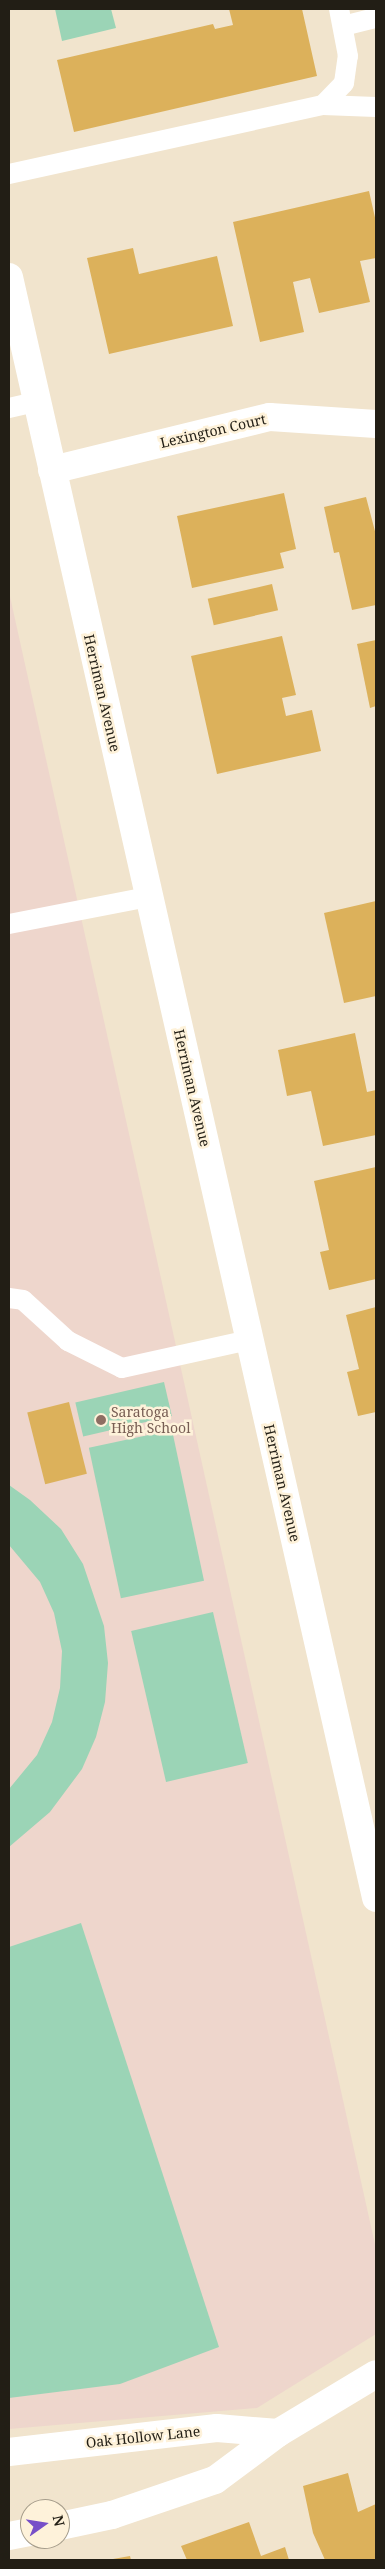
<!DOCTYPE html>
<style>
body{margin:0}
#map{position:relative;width:385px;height:2569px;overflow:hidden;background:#f1e4cd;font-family:"Noto Serif",serif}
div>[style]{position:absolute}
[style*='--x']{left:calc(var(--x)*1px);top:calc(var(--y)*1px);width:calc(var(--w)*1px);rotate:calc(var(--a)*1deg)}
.education>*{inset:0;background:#eed6cc}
.green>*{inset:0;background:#9bd4b6;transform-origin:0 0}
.building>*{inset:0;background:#dcb15b;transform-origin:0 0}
.lane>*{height:20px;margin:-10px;padding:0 10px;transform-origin:10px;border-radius:10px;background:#fff}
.street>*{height:28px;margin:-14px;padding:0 14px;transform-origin:14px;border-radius:14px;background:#fff}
.secondary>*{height:28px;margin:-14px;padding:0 14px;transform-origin:14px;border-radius:14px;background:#fff}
.dots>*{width:14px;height:14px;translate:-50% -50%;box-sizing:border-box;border:2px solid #fef2da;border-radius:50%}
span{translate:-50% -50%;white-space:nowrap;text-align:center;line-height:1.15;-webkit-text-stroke:5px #fef2da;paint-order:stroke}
.street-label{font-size:14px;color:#221e15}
.education-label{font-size:14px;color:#785e54}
.left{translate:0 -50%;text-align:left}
.frame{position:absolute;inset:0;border:10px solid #221e15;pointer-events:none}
.north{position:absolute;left:20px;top:2499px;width:50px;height:50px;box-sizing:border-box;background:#fef2da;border:1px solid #a69d8b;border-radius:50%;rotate:77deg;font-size:14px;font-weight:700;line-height:20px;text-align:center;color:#221e15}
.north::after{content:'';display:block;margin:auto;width:18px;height:22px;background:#774fc8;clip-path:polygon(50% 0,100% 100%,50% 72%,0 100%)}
</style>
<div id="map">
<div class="education">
<i style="clip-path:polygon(9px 592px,376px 2249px,376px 2334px,257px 2408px,9px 2429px)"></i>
</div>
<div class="green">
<i style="clip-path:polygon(55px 9px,111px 9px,116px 28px,62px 41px)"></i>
<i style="left:164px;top:1382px;width:35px;height:91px;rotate:77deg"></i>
<i style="left:172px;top:1430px;width:154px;height:85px;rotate:78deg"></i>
<i style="clip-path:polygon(9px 1485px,30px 1500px,61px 1529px,83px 1564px,104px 1626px,108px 1663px,105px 1702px,96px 1737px,82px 1769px,50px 1812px,9px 1847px,9px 1789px,37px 1755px,52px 1722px,60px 1688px,62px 1651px,54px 1613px,40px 1582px,9px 1545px)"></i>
<i style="left:213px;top:1612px;width:155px;height:84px;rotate:77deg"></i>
<i style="clip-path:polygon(81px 1923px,219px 2347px,120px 2384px,9px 2398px,9px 1947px)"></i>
</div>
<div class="building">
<i style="clip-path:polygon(229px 9px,302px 9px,317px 76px,74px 132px,57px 60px,213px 24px,215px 29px,233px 25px)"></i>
<i style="clip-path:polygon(369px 191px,376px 222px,376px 258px,360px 261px,370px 302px,319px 313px,310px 278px,293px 282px,304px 332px,260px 342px,233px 222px)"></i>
<i style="clip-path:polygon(133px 248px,139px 274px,217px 256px,233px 326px,109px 354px,87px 258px)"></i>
<i style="clip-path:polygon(284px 493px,296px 549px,280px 553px,284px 568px,192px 588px,177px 516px)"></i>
<i style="clip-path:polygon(366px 497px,376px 535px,376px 605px,352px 610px,339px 552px,334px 553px,324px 507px)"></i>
<i style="left:272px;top:584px;width:27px;height:66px;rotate:77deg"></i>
<i style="clip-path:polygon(282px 636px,296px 695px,282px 698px,286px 716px,312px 710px,321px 751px,217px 774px,191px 656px)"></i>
<i style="clip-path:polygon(376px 640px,376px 706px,370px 708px,357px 644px)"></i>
<i style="clip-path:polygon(376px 901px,376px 996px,344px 1003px,324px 913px)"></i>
<i style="clip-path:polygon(355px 1033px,367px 1092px,376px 1090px,376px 1135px,323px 1146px,311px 1091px,287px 1096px,278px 1050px)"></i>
<i style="clip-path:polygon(376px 1167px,376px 1279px,329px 1290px,320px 1252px,329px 1250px,314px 1181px)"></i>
<i style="clip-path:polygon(376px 1307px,376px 1412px,358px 1416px,347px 1372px,359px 1369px,346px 1315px)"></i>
<i style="left:69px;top:1402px;width:74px;height:43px;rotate:76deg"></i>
<i style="clip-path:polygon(348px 2473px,358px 2512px,376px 2504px,376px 2560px,325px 2560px,313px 2533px,303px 2486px)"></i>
<i style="clip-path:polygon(249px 2522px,261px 2556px,285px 2547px,289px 2560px,187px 2560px,181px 2546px)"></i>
<i style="clip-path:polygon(130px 2556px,131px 2560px,113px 2560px,113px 2559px)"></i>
</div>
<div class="lane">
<i style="--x:343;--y:26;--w:34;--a:-14"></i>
<i style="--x:323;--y:105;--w:30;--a:-46"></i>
<i style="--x:344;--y:83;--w:27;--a:-82"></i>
<i style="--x:348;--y:56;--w:48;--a:-100.8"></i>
<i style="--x:9;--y:174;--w:321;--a:-12.4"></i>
<i style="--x:323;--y:105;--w:53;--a:2.2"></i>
<i style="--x:9;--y:408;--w:28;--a:-13"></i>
<i style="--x:9;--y:924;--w:142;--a:-11"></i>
<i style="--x:9;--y:1298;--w:14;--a:8"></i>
<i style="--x:23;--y:1300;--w:61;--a:42.3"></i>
<i style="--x:68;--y:1341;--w:60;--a:26.6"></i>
<i style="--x:122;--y:1368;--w:130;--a:-12.4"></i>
</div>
<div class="street">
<i style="--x:52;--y:470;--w:224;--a:-13.7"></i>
<i style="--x:270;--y:417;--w:106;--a:3.8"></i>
<i style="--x:9;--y:2452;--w:209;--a:-6.6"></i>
<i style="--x:217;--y:2428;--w:61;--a:4.7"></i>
<i style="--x:60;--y:2526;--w:53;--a:-11.9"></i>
<i style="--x:112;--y:2515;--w:109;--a:-18.8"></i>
<i style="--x:215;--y:2480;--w:79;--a:-36.7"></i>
<i style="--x:278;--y:2433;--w:114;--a:-31"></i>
<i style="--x:9;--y:2536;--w:21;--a:-11"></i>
</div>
<div class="secondary">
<i style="--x:9;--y:277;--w:1662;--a:77.24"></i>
</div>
<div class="dots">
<i style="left:101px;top:1420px;background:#8d6e63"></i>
</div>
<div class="street-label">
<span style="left:213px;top:431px;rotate:-13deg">Lexington Court</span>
<span style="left:102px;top:693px;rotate:77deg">Herriman Avenue</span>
<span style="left:192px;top:1088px;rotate:77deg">Herriman Avenue</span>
<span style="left:282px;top:1483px;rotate:77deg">Herriman Avenue</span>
<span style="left:143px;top:2437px;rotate:-6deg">Oak Hollow Lane</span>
</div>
<div class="education-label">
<span class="left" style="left:111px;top:1420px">Saratoga<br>High School</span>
</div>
<div class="frame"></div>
<div class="north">N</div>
</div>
